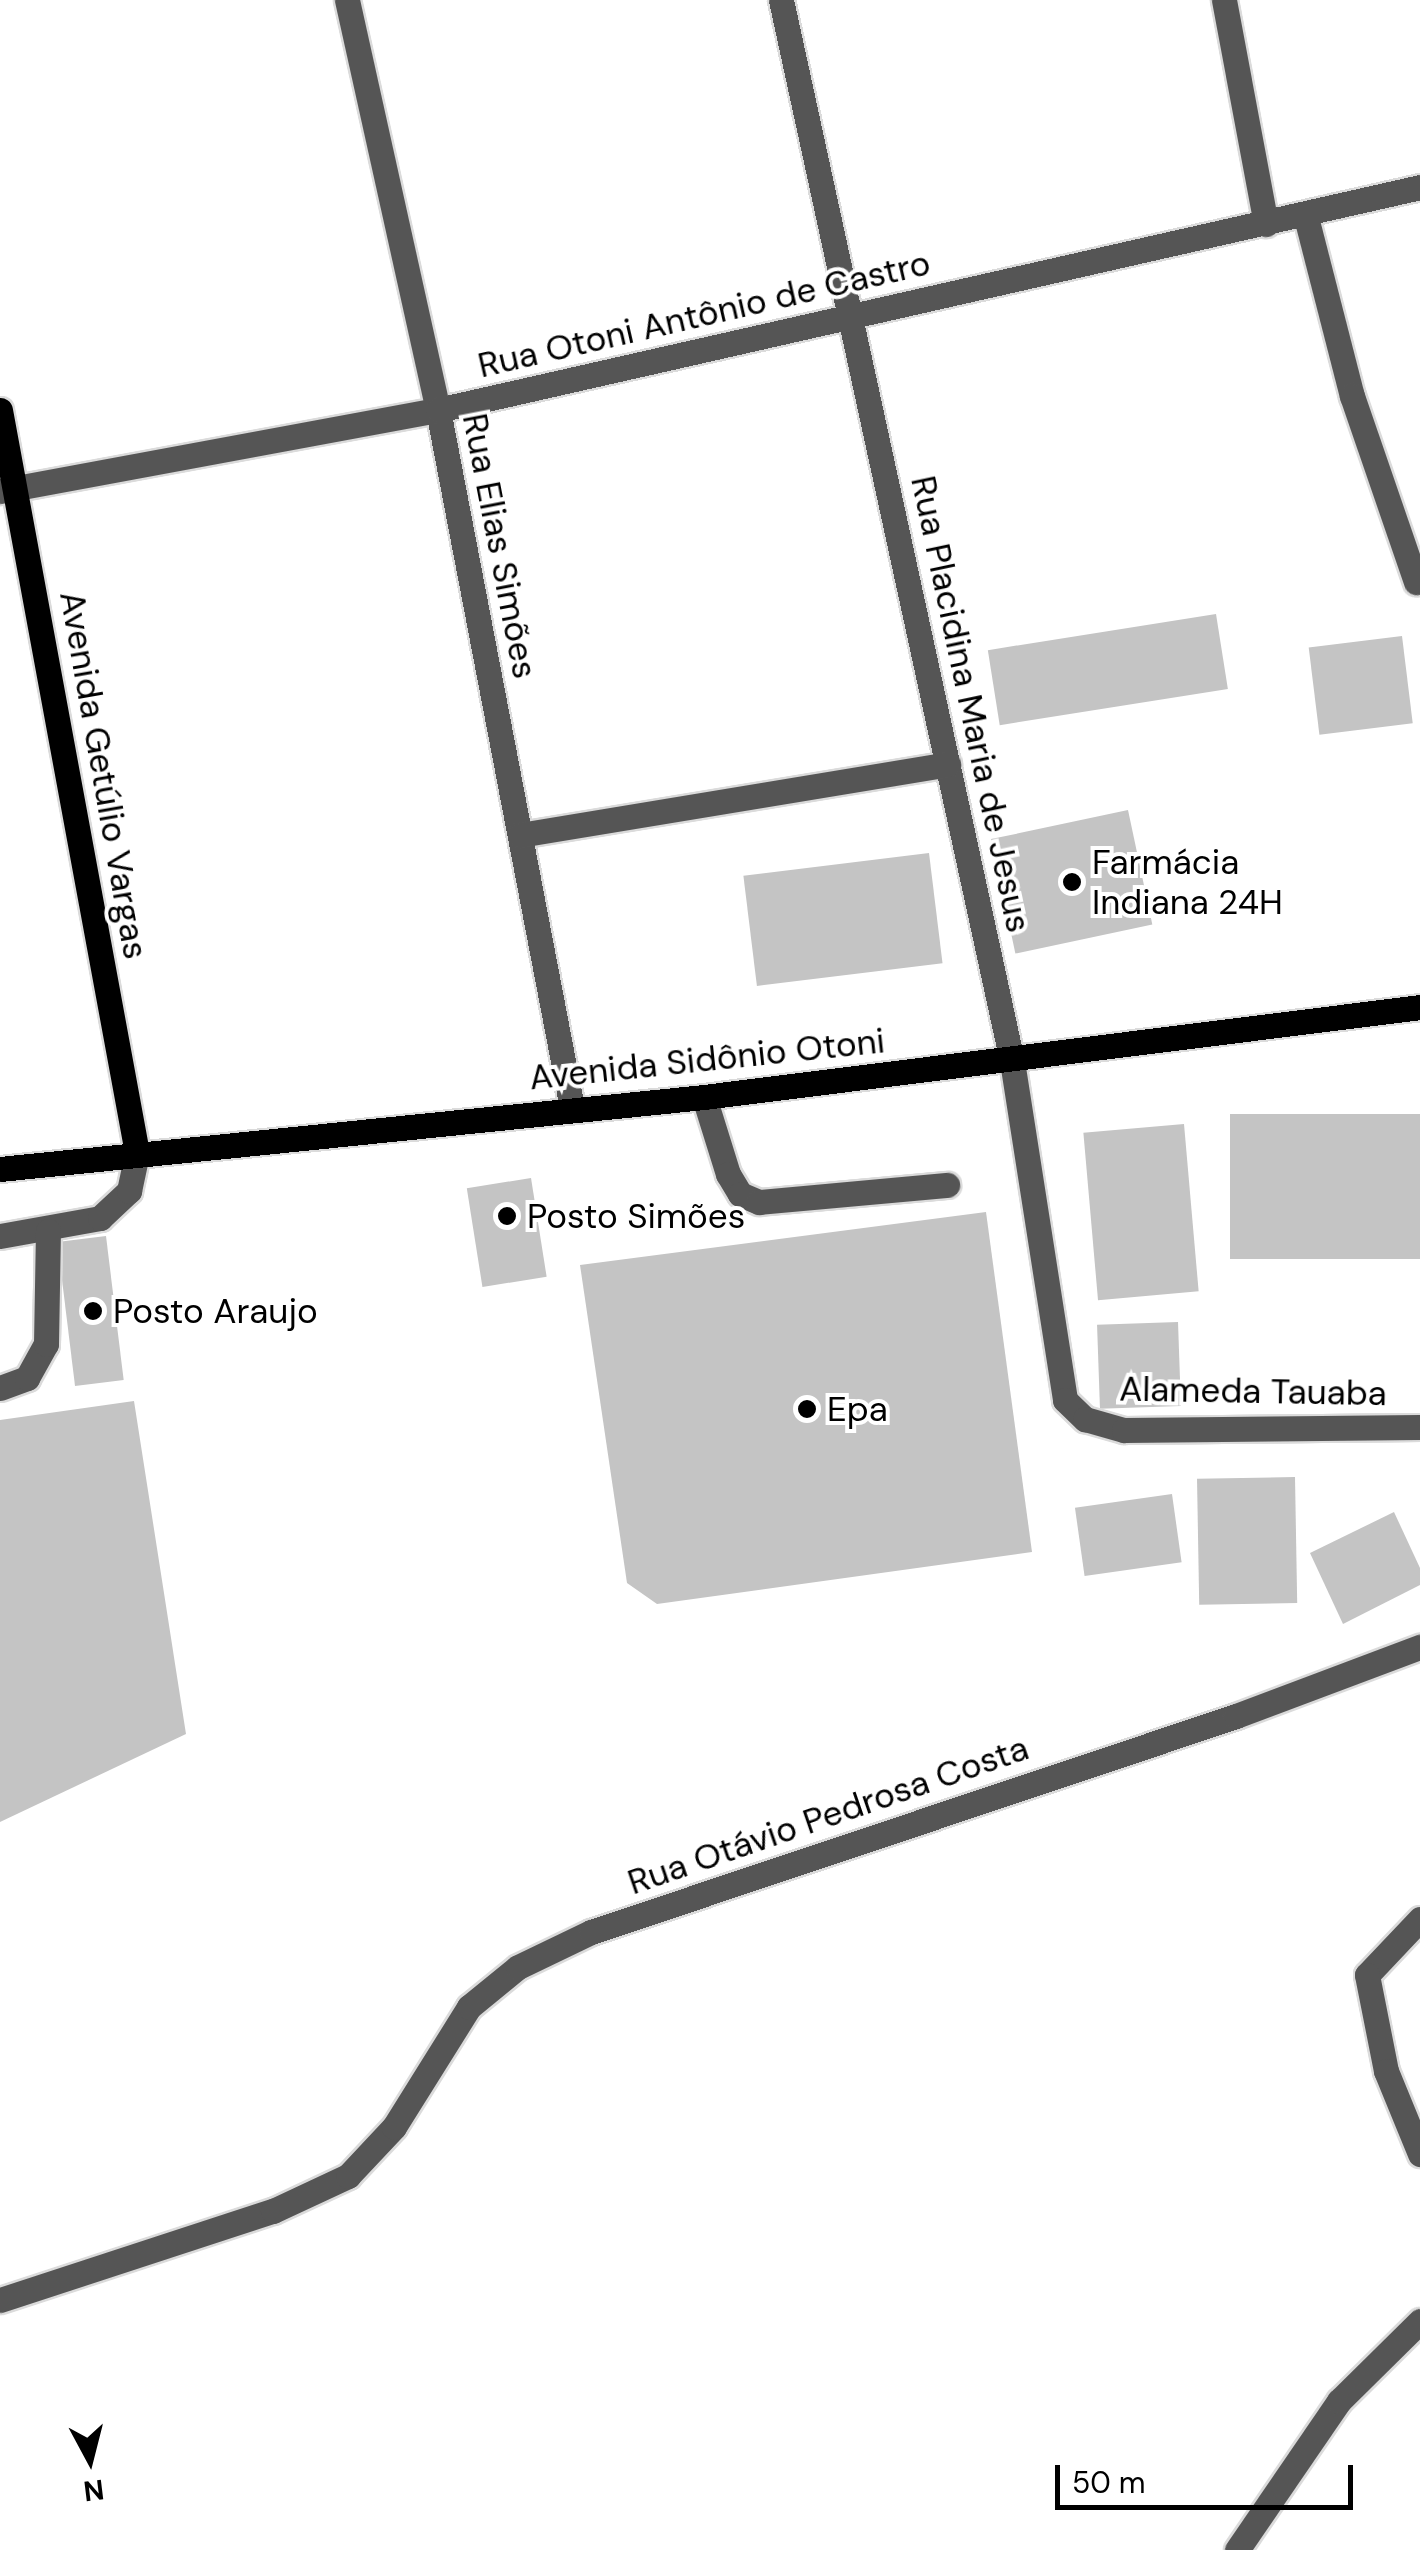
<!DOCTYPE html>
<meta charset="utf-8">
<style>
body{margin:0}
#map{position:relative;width:1420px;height:2550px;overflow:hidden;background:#fff;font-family:"DM Sans",sans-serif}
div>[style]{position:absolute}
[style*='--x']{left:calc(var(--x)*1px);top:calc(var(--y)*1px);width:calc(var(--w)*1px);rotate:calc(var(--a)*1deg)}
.building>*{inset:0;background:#c4c4c4;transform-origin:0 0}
.roads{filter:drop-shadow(2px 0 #dbdbdb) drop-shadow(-2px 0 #dbdbdb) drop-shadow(0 2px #dbdbdb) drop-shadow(0 -2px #dbdbdb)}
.minor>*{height:25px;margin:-12.5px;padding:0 12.5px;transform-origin:12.5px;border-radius:12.5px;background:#555}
.major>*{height:25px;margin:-12.5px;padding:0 12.5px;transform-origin:12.5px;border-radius:12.5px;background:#000}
.dots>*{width:28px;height:28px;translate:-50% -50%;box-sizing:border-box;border:5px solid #fff;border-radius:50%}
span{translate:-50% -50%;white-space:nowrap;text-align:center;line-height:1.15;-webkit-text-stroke:8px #fff;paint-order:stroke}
.street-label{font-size:35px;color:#000}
.poi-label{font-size:35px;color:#000}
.left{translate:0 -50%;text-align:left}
.north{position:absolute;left:40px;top:2410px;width:100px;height:100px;-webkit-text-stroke:8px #fff;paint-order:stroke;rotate:173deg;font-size:28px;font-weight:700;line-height:40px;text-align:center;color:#000}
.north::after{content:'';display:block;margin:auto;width:35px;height:45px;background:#000;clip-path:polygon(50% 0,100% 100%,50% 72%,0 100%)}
.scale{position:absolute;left:1055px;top:2465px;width:298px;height:45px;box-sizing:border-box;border:5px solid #000;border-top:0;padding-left:12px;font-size:30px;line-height:35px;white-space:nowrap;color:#000;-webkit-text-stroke:8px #fff;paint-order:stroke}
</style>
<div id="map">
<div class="building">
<i style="left:1216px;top:614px;width:76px;height:231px;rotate:81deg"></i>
<i style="left:1402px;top:636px;width:88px;height:94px;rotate:83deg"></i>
<i style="left:1128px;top:810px;width:117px;height:140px;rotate:78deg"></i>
<i style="left:929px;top:853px;width:111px;height:187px;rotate:83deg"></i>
<i style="left:1420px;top:1114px;width:145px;height:190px;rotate:90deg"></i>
<i style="left:1184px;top:1124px;width:168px;height:101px;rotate:85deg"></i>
<i style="left:531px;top:1178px;width:100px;height:65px;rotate:81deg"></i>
<i style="clip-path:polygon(986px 1212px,1032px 1552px,657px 1604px,627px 1583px,580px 1265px)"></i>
<i style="left:106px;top:1236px;width:145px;height:49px;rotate:83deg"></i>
<i style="left:1178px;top:1322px;width:84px;height:81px;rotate:88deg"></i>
<i style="clip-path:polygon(134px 1401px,186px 1734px,0 1822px,0 1420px)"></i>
<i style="left:1295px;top:1477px;width:126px;height:98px;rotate:89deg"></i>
<i style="left:1172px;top:1494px;width:69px;height:98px;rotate:82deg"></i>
<i style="clip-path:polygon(1394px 1512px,1420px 1568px,1420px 1585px,1343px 1624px,1310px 1553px)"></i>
</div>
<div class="roads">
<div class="minor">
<i style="--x:347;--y:0;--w:420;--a:77.5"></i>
<i style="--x:438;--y:410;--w:711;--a:79.13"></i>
<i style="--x:781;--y:0;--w:1086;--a:77.72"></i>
<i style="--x:1012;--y:1061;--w:343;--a:81.1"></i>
<i style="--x:1065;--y:1400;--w:28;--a:44"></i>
<i style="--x:1085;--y:1419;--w:41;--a:15.8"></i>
<i style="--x:1124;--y:1430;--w:296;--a:-0.6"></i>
<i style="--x:1224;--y:0;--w:228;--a:79.4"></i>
<i style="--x:1306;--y:217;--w:185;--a:75.6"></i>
<i style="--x:1352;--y:396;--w:197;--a:71"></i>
<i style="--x:0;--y:491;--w:445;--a:-10.5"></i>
<i style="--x:438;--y:410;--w:1007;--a:-12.79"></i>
<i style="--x:520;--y:835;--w:434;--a:-9.4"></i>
<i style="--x:704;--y:1097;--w:81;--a:72.7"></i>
<i style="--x:728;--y:1174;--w:23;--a:59"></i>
<i style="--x:740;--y:1194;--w:21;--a:23"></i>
<i style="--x:759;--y:1202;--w:189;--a:-5.2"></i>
<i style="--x:0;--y:1236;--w:102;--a:-10.2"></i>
<i style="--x:100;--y:1218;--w:40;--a:-43"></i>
<i style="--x:129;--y:1191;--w:39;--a:-78"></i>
<i style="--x:0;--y:1388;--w:29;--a:-20"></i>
<i style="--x:27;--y:1378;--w:39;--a:-61"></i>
<i style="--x:46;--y:1344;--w:113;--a:-89"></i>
<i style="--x:1420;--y:1919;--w:77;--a:133.4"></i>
<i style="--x:1367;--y:1975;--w:98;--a:78.8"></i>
<i style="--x:1386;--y:2071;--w:90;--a:67.7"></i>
<i style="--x:0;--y:2300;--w:287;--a:-18.1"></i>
<i style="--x:273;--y:2211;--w:83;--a:-25"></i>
<i style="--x:348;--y:2176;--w:67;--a:-46.8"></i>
<i style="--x:394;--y:2127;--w:142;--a:-58"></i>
<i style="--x:469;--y:2007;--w:63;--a:-39.2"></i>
<i style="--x:518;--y:1967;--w:81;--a:-25.6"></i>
<i style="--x:591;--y:1932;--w:680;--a:-18.51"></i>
<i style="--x:1236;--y:1716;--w:197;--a:-20.6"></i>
<i style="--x:1237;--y:2550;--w:181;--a:-55.6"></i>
<i style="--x:1339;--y:2401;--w:114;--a:-44.6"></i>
</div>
<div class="major">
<i style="--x:0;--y:410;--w:756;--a:79.55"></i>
<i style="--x:0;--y:1169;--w:708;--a:-5.84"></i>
<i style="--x:704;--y:1097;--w:722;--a:-7.16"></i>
</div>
</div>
<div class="dots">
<i style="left:1072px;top:882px;background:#000"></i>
<i style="left:507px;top:1216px;background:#000"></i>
<i style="left:93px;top:1311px;background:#000"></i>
<i style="left:807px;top:1409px;background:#000"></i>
</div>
<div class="street-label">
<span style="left:704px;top:314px;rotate:-13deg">Rua Otoni Antônio de Castro</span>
<span style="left:500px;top:546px;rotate:79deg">Rua Elias Simões</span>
<span style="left:971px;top:704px;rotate:78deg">Rua Placidina Maria de Jesus</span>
<span style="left:104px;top:775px;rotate:80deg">Avenida Getúlio Vargas</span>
<span style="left:707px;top:1059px;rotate:-6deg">Avenida Sidônio Otoni</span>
<span style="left:1253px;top:1391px;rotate:1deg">Alameda Tauaba</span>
<span style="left:828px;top:1815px;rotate:-19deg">Rua Otávio Pedrosa Costa</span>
</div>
<div class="poi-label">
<span class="left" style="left:1092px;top:882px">Farmácia<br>Indiana 24H</span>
<span class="left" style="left:527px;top:1216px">Posto Simões</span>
<span class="left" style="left:113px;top:1311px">Posto Araujo</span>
<span class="left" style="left:827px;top:1409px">Epa</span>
</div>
<div class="north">N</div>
<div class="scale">50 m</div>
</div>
